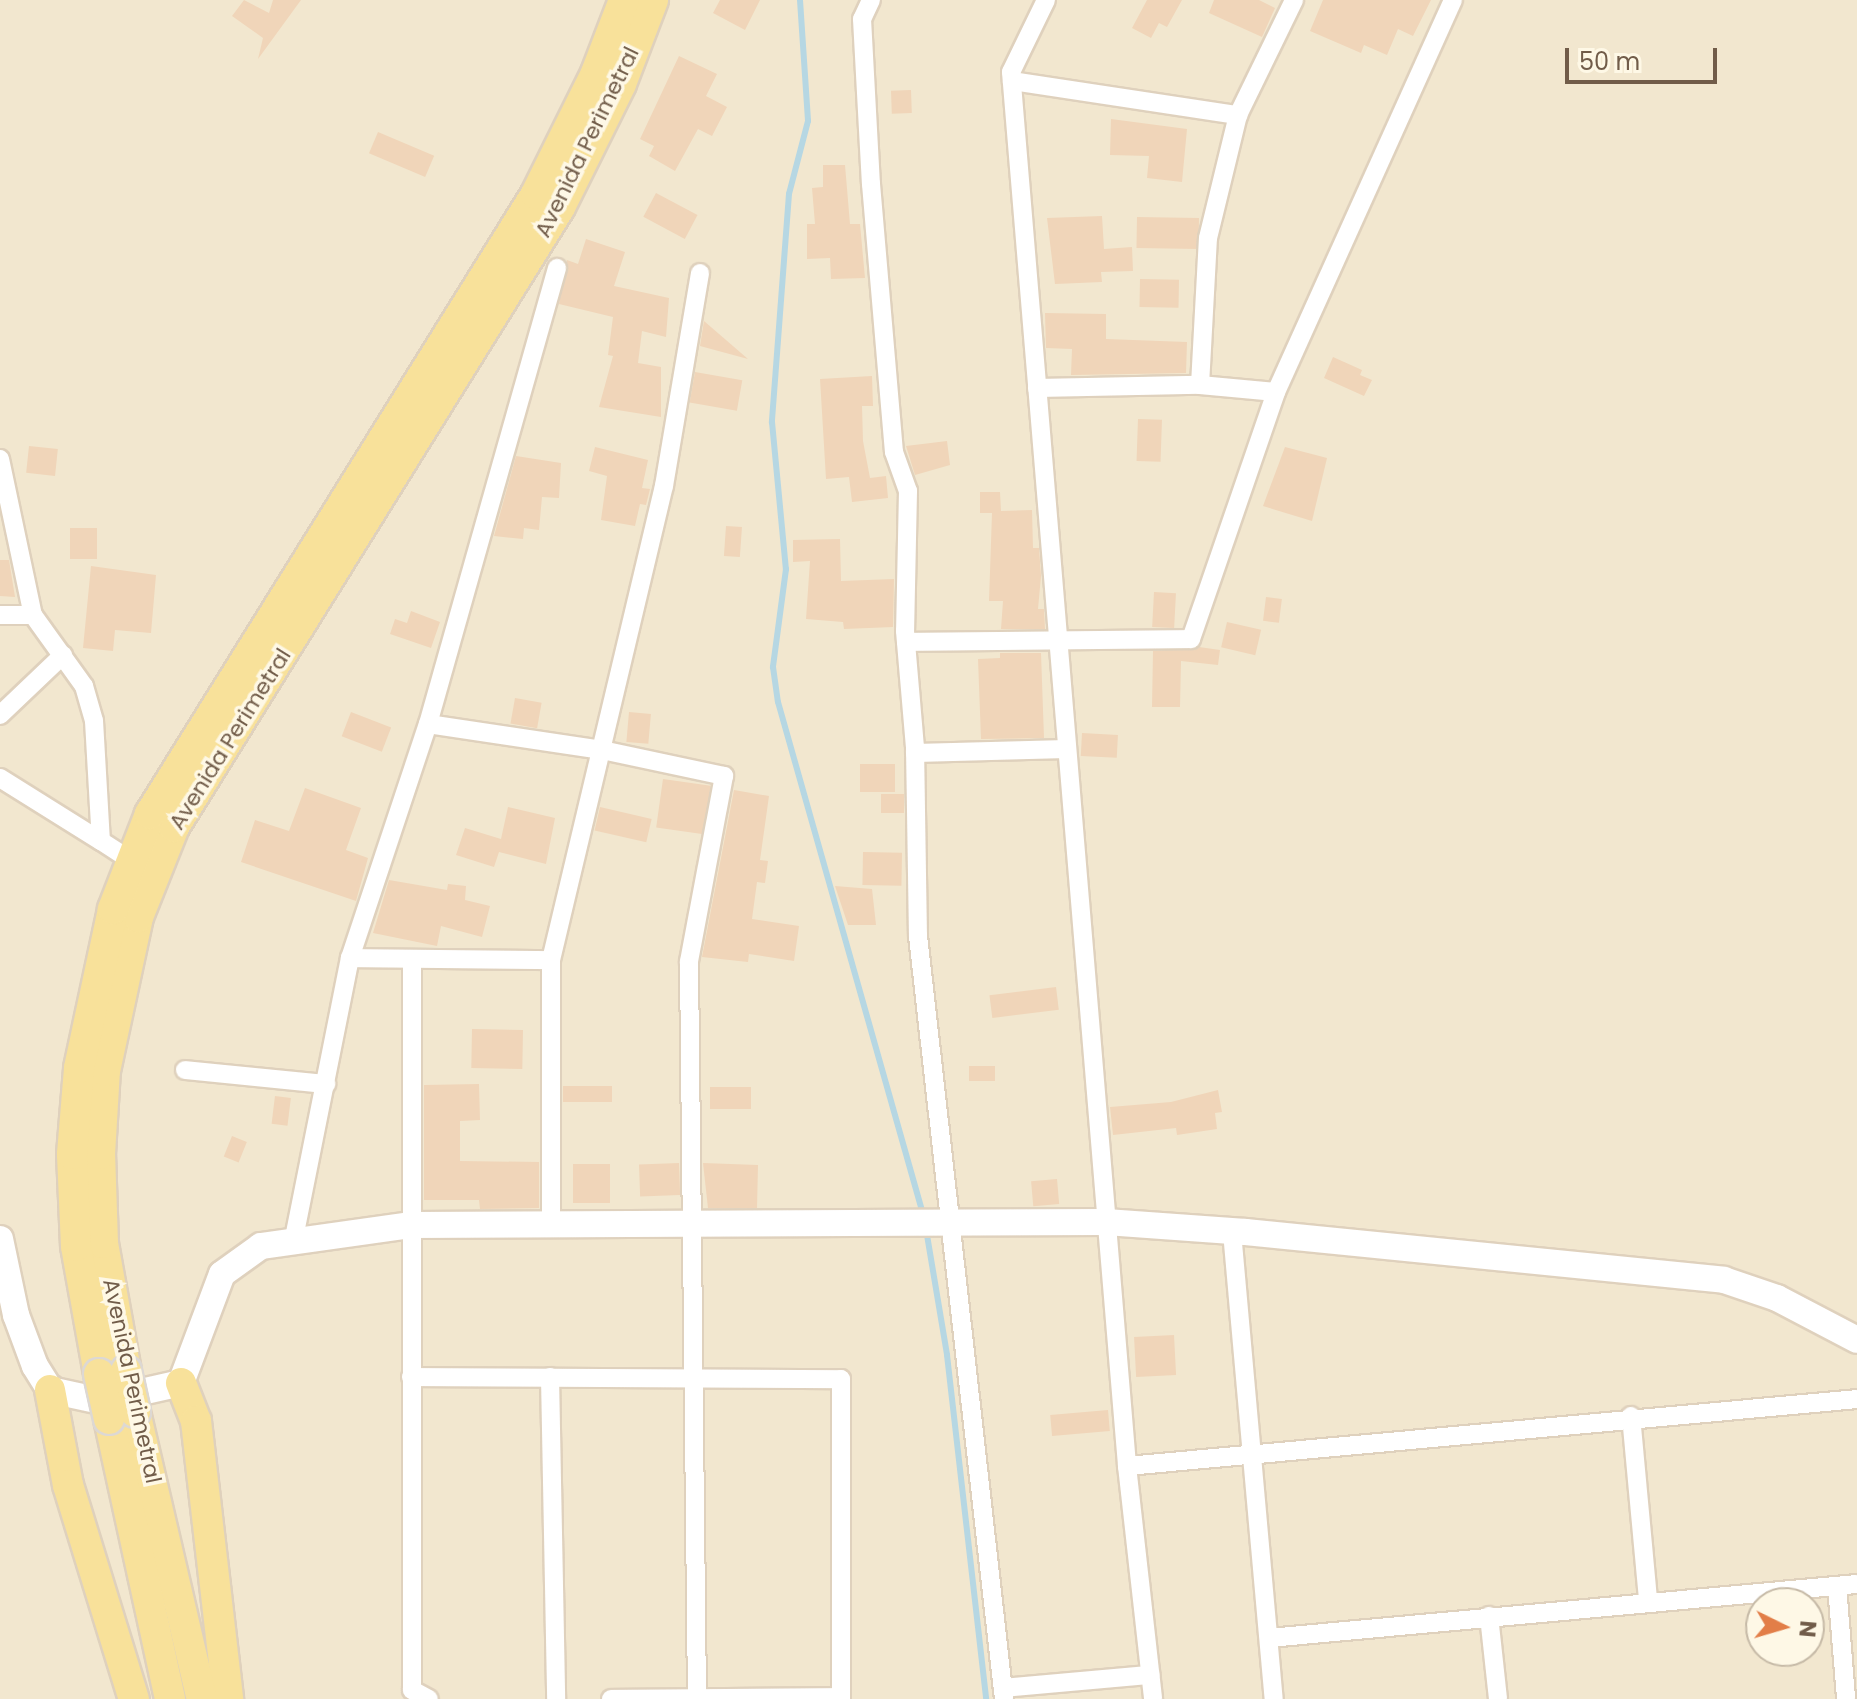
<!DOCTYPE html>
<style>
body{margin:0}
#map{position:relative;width:1857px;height:1699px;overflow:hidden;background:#fbf4e0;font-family:Poppins,sans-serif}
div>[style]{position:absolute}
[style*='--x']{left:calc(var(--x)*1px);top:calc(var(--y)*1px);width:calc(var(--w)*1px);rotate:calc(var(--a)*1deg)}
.residential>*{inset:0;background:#f2e7cf}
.stream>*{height:6px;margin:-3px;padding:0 3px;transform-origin:3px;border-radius:3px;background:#b6d7e3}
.building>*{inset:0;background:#f0d5b9;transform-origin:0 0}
.roads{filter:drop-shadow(2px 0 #dfd1bd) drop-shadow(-2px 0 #dfd1bd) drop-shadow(0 2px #dfd1bd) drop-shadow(0 -2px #dfd1bd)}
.street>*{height:18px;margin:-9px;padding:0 9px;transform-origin:9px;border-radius:9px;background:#fff}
.secondary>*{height:26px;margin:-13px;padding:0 13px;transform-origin:13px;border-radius:13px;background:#fff}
.primary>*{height:30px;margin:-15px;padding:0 15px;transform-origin:15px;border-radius:15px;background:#f8e19a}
.bridges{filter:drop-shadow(2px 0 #ddd8d3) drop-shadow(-2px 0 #ddd8d3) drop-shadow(0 2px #ddd8d3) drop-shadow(0 -2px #ddd8d3)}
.primary-bridge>*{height:30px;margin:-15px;padding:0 15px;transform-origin:15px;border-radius:15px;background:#f8e19a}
span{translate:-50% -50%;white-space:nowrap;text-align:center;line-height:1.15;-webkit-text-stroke:7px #fef8e6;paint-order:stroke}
.street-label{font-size:22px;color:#715c49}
.north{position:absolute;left:1745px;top:1587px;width:80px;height:80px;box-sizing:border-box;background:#fef8e6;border:2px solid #c6baa7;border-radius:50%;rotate:95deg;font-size:22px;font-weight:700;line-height:32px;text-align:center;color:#715c49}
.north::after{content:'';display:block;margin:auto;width:28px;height:36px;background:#e27e48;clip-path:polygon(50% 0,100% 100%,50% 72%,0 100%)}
.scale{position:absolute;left:1565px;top:48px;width:152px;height:36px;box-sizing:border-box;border:4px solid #715c49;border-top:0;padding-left:10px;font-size:24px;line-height:28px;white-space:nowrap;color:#715c49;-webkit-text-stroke:6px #fef8e6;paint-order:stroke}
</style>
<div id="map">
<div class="residential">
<i style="clip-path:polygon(evenodd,0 0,1857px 0,1857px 1699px,0 1699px,0 0,1761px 1603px,1809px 1603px,1809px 1651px,1761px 1651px,1761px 1603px)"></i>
</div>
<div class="stream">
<i style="--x:800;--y:0;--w:121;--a:86.2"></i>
<i style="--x:808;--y:121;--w:75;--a:104.6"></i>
<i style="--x:789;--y:194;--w:229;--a:94.3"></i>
<i style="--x:772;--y:422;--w:148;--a:84.6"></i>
<i style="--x:786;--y:569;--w:99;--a:97.6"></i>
<i style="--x:773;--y:667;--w:35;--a:82"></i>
<i style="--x:778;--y:702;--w:532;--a:74.19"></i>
<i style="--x:926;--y:1229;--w:128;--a:80.5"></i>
<i style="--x:947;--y:1355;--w:346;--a:83.5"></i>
</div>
<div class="building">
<i style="clip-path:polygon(244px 0,269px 13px,273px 0,301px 0,258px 59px,263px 38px,232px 16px)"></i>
<i style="clip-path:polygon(720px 0,760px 0,745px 30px,713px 13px)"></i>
<i style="clip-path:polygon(1147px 0,1182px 0,1167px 27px,1159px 23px,1151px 38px,1132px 28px)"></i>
<i style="clip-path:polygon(1214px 0,1259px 0,1275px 8px,1262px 37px,1209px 13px)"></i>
<i style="clip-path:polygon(1323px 0,1431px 0,1413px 36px,1398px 29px,1387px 55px,1364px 45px,1361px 53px,1310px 31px)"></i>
<i style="clip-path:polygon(679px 56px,717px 74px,706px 96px,727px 107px,712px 136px,698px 129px,675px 171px,649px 156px,654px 146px,640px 139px)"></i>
<i style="left:911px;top:90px;width:23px;height:20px;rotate:88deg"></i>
<i style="clip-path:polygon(1111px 119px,1187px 129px,1182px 182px,1147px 178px,1149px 156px,1110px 155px)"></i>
<i style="left:378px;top:132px;width:61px;height:23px;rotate:23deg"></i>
<i style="clip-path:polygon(823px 165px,845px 165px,850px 224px,860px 224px,865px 278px,831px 279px,830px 258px,807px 259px,807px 224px,815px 224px,812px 188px,823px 187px)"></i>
<i style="left:656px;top:193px;width:47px;height:27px;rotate:28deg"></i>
<i style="clip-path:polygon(1102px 216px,1104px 249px,1132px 247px,1133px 271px,1101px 272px,1102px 282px,1055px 284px,1047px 218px)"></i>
<i style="left:1137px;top:217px;width:62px;height:31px;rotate:1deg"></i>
<i style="clip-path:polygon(586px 239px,625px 252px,614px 286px,669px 298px,666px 337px,642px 331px,638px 363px,661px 367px,661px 417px,599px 407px,613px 356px,608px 355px,613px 317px,559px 304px,567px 260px,578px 264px)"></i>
<i style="left:1140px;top:279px;width:39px;height:28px;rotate:1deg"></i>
<i style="clip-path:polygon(1045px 313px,1106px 314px,1106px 339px,1187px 342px,1186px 373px,1071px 375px,1072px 349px,1046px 348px)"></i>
<i style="clip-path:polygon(704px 321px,748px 359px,700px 346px)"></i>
<i style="clip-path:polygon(1333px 357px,1362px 370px,1360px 375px,1372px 380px,1364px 396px,1324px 378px)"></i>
<i style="left:695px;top:372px;width:48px;height:31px;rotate:10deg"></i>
<i style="clip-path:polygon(872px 376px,873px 406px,862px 406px,863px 441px,870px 478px,886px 476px,888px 498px,852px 502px,849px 477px,826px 479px,820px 379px)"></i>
<i style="left:1138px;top:419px;width:24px;height:42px;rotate:2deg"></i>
<i style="clip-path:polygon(947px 441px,950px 465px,915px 475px,906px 446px)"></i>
<i style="left:29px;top:446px;width:29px;height:27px;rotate:6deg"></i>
<i style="clip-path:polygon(595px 447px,648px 460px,642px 488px,650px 489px,646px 505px,640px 504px,635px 526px,601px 520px,607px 476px,589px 471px)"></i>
<i style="clip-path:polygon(1285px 447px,1327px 458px,1312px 521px,1263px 506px)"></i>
<i style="clip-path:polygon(516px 456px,561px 463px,559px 498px,542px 497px,539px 530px,524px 528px,523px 539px,494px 536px)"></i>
<i style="clip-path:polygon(980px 492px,1000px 492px,1001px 511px,1032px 510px,1033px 548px,1039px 548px,1041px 576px,1038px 609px,1044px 609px,1045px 629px,1001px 629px,1003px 601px,989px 601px,992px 513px,980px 513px)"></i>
<i style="left:726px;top:526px;width:16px;height:30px;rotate:4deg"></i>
<i style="left:70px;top:528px;width:27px;height:31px"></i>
<i style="clip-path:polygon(840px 539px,841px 581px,894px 579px,893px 627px,844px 629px,843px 622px,806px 619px,810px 561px,793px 562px,793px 540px)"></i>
<i style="clip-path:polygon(0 560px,9px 560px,15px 597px,0 596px)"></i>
<i style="clip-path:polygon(91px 566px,156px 575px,151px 633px,115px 630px,113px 651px,83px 648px)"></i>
<i style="left:1154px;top:592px;width:22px;height:35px;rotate:3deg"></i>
<i style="left:1266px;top:597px;width:16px;height:24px;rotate:7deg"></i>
<i style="clip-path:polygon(411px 611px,440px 622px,431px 648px,390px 634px,395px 619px,407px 623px)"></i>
<i style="left:1227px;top:622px;width:35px;height:26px;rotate:13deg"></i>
<i style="clip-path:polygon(1199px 647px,1220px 650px,1218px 665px,1181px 661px,1180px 707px,1152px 707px,1153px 651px)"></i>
<i style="clip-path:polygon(1000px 653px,1041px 653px,1044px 738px,981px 739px,978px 659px,1000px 658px)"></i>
<i style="left:515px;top:698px;width:27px;height:26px;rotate:10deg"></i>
<i style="left:351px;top:712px;width:43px;height:26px;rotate:21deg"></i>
<i style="left:629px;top:712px;width:22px;height:30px;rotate:5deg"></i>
<i style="left:1082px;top:733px;width:36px;height:23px;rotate:3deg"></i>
<i style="left:860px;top:764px;width:35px;height:28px"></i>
<i style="left:663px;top:779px;width:48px;height:49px;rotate:8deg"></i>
<i style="clip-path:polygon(305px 788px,361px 808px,346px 850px,368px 858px,356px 901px,241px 862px,255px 820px,289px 831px)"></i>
<i style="clip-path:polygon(734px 790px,769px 796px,760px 860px,768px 861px,765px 883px,757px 882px,752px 919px,799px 926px,794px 961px,749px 954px,748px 962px,702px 957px)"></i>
<i style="left:881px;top:794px;width:23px;height:19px"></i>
<i style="clip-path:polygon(508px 807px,555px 818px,546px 864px,499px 852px,494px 867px,456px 855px,465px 828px,501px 839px)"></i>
<i style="left:600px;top:807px;width:53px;height:24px;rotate:13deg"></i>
<i style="left:863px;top:852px;width:39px;height:33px;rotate:1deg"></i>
<i style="clip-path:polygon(389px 880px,447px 890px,448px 884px,466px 886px,465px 900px,490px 906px,482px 937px,441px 926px,437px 946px,373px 933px)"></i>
<i style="clip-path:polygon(835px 886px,872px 889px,876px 925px,848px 925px)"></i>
<i style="left:1056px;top:987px;width:23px;height:67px;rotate:83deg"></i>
<i style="left:472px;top:1029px;width:51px;height:39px;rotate:1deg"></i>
<i style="left:969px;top:1066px;width:26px;height:15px"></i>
<i style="clip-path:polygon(479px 1084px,480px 1120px,460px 1121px,460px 1161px,539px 1162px,539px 1208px,480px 1209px,479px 1200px,424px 1200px,424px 1085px)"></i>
<i style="left:563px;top:1086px;width:49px;height:16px"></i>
<i style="left:751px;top:1087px;width:22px;height:41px;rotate:90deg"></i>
<i style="clip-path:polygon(1218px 1090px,1222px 1112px,1215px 1113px,1217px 1129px,1177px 1135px,1176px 1128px,1113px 1135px,1110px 1107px,1171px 1102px)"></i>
<i style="left:275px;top:1096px;width:16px;height:28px;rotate:7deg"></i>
<i style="left:232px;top:1136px;width:16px;height:22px;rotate:22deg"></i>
<i style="left:679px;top:1163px;width:32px;height:40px;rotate:88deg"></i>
<i style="clip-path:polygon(703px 1163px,758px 1165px,757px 1208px,708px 1208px)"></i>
<i style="left:573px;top:1164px;width:37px;height:39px"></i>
<i style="left:1057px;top:1179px;width:25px;height:26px;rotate:85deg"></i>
<i style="left:1174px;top:1335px;width:40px;height:40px;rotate:87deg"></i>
<i style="left:1108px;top:1410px;width:21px;height:58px;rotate:85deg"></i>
</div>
<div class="roads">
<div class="street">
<i style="--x:871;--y:0;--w:21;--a:115"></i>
<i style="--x:862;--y:19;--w:165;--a:86.9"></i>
<i style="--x:871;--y:184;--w:269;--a:85.1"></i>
<i style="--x:894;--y:452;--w:41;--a:70.3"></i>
<i style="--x:908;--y:491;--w:140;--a:91.2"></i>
<i style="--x:905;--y:631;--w:116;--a:85.1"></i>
<i style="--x:915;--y:747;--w:189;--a:89.1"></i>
<i style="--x:918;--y:936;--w:768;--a:83.57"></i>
<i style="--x:1046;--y:0;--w:80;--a:115.9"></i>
<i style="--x:1011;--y:72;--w:1399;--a:85.24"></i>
<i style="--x:1127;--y:1466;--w:234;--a:83.6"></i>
<i style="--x:1012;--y:81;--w:229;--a:8.6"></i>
<i style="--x:1200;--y:385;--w:147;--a:-86.9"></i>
<i style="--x:1208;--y:238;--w:127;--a:-76.3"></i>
<i style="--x:1238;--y:115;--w:128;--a:-64"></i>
<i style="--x:1037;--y:388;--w:163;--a:-1.1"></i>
<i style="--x:1200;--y:385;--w:76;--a:5.3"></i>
<i style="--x:0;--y:459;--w:159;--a:78.1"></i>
<i style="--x:33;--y:615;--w:87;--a:54.3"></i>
<i style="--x:84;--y:686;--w:36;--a:74"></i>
<i style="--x:94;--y:721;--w:120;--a:86.7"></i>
<i style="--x:101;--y:841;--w:37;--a:33"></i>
<i style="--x:0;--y:615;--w:33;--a:0"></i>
<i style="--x:906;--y:642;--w:285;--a:-0.6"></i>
<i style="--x:1191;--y:639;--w:261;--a:-71"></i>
<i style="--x:1276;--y:392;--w:430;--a:-65.7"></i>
<i style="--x:0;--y:715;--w:87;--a:-43.6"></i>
<i style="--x:428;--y:724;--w:176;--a:8.5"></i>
<i style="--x:602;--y:750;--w:125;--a:12"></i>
<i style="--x:724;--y:776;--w:189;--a:100.7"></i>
<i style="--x:689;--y:962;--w:735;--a:89.38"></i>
<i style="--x:915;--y:753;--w:152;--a:-1.5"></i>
<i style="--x:0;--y:778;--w:119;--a:32"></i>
<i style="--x:350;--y:958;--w:201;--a:0.6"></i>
<i style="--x:412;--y:959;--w:731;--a:90"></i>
<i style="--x:412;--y:1690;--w:19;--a:28"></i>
<i style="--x:185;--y:1070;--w:142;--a:5.7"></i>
<i style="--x:551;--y:1225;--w:265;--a:-90"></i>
<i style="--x:551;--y:960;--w:487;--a:-76.6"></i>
<i style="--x:664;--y:486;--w:216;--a:-80.4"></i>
<i style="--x:1232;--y:1232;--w:469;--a:84.9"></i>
<i style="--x:294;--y:1238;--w:286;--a:-78.7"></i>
<i style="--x:350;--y:958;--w:247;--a:-71.6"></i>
<i style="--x:428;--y:724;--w:474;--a:-74.2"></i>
<i style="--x:411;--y:1377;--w:430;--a:0.3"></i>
<i style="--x:841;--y:1379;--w:320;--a:90"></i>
<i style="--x:550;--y:1377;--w:322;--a:88.9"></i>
<i style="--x:1631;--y:1416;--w:185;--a:84.7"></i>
<i style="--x:1127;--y:1466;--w:733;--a:-5.24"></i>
<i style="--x:1837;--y:1586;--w:113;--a:85.4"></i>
<i style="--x:1489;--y:1616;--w:83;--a:83.8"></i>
<i style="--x:1269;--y:1638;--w:590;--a:-5.25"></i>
<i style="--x:1003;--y:1688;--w:148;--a:-5.1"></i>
<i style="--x:611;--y:1699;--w:230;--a:-0.5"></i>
</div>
<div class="secondary">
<i style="--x:0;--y:1239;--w:78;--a:78.1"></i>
<i style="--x:16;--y:1315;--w:54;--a:69.6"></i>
<i style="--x:35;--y:1366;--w:28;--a:58"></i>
<i style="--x:50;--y:1390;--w:52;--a:12.2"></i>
<i style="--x:101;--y:1401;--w:82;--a:-12.7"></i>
<i style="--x:181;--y:1383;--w:116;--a:-69.4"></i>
<i style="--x:222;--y:1274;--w:48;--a:-35.7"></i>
<i style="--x:261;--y:1246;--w:150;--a:-8"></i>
<i style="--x:410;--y:1225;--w:696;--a:-0.25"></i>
<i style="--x:1106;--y:1222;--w:140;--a:4.1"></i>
<i style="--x:1246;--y:1232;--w:480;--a:5.7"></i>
<i style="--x:1724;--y:1280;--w:56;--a:18.8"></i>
<i style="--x:1777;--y:1298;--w:90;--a:27.7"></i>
</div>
<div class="primary">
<i style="--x:126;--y:1371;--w:130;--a:-100.2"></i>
<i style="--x:103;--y:1243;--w:89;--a:-91.9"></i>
<i style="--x:100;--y:1154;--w:83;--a:-86.6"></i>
<i style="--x:105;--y:1071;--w:157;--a:-77.9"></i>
<i style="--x:138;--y:917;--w:97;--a:-68.2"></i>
<i style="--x:174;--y:827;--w:730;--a:-58.09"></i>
<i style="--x:560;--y:207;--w:137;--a:-63.6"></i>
<i style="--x:621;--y:84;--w:90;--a:-69.1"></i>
<i style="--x:99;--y:1374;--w:130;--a:-100.2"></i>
<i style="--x:76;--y:1246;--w:92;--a:-92.5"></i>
<i style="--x:72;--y:1154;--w:86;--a:-85.3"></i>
<i style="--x:79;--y:1068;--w:163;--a:-77.9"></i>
<i style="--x:113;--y:909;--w:102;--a:-68.7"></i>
<i style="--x:150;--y:814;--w:730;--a:-58.09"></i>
<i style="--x:536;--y:194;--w:135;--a:-63.6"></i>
<i style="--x:596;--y:73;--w:78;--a:-69"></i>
<i style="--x:181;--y:1383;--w:41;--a:68.5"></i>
<i style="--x:196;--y:1421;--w:280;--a:83.4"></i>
<i style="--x:50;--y:1390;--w:97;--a:79.3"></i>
<i style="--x:68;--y:1485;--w:224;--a:72.9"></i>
<i style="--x:135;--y:1412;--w:295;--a:76.9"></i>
<i style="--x:109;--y:1419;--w:287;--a:77.7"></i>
</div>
</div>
<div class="bridges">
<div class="primary-bridge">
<i style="--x:126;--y:1371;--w:42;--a:77.6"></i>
<i style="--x:99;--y:1374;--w:46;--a:77.5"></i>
</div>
</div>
<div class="street-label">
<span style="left:587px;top:142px;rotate:-64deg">Avenida Perimetral</span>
<span style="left:230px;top:739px;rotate:-58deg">Avenida Perimetral</span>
<span style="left:132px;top:1381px;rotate:78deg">Avenida Perimetral</span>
</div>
<div class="north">N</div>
<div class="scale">50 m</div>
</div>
